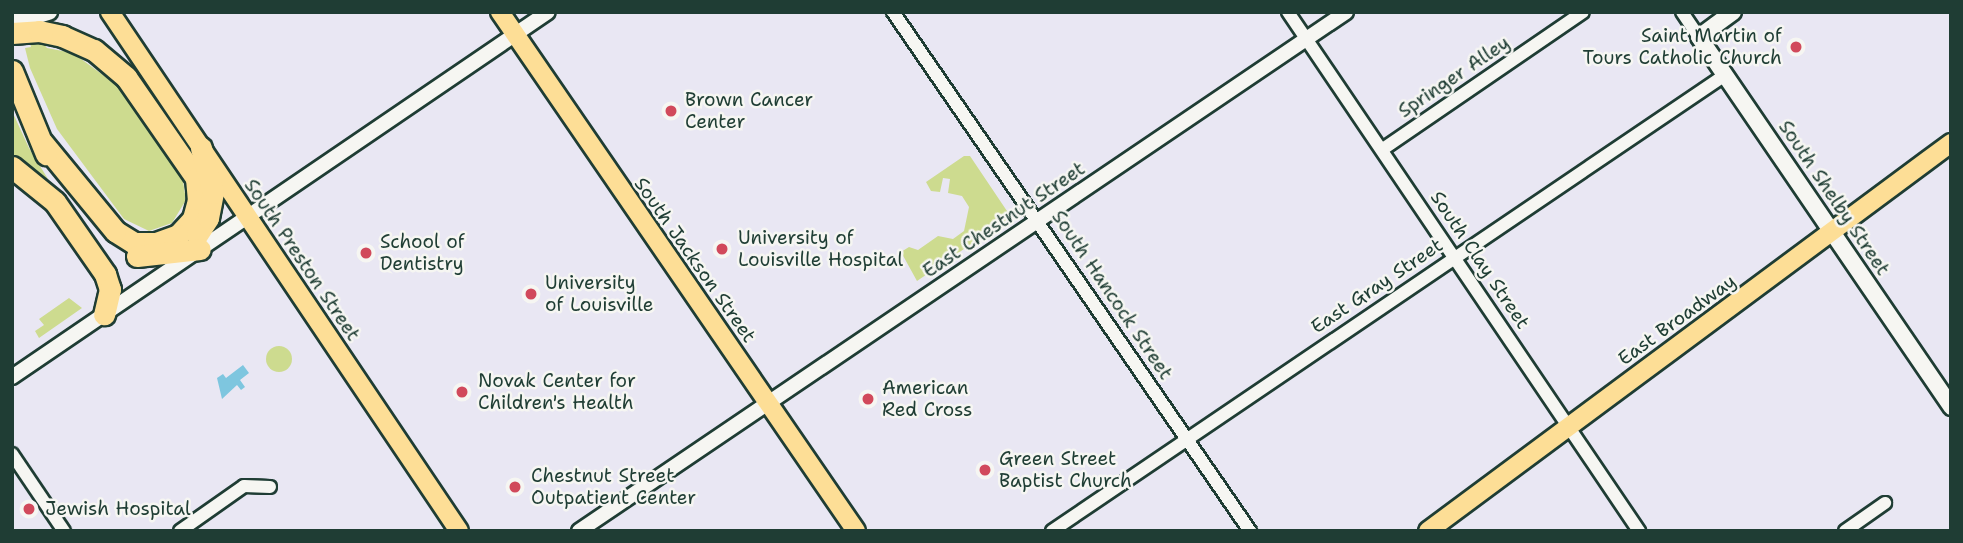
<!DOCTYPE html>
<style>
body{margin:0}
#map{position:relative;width:1963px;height:543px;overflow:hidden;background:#e9e7f3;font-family:"Shantell Sans",sans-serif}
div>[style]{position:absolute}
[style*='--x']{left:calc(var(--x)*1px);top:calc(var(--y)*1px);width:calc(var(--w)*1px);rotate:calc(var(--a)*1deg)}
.green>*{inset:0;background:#cddb8f}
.round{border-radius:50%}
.water>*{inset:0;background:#7ec6df}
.roads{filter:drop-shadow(2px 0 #1f3d34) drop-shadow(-2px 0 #1f3d34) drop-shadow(0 2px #1f3d34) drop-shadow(0 -2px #1f3d34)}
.minor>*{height:12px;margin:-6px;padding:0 6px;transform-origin:6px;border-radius:6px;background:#f6f6f2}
.tertiary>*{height:14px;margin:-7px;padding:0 7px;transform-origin:7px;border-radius:7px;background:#f6f6f2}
.secondary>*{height:16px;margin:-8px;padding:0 8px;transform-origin:8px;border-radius:8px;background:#f6f6f2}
.primary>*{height:18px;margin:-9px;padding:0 9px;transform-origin:9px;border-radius:9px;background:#fdde96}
.motorway>*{height:21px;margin:-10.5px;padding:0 10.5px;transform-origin:10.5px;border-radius:10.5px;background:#fdde96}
.dots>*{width:19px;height:19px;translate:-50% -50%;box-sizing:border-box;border:4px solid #f6f6f2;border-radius:50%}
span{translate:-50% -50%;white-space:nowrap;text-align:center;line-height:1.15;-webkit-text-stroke:5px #f6f6f2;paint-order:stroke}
.poi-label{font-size:19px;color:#1f3d34}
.right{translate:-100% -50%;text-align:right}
.left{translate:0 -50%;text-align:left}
.street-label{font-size:19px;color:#1f3d34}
.frame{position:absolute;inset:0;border:14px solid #1f3d34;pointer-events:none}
</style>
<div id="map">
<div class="green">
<i style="clip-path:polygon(28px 36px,39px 38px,47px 48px,73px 53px,122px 89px,182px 175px,186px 200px,172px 223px,149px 231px,124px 219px,57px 129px,30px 68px,25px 48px,31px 47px)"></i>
<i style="clip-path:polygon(12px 111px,29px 148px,59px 197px,43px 178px,12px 159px)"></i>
<i style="clip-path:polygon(964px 156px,970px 156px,1011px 217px,917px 281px,901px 252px,909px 247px,918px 250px,938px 236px,953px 239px,964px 231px,969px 207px,962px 196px,948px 193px,950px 179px,943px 178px,940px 192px,931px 191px,926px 182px)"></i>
<i style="clip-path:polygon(69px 298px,82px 308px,39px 338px,35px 331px,44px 325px,39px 319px)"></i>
<i class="round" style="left:266px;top:346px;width:26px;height:26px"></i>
</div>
<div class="water">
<i style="clip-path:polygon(243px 365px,249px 373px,240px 380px,245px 387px,241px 390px,237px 385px,222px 399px,217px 378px,223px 374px,226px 378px)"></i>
</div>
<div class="roads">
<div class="minor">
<i style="--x:893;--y:12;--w:630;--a:55.48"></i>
<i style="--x:1288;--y:12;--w:627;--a:55.93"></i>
<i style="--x:1682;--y:12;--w:30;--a:56"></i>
<i style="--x:1383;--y:149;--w:242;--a:-34.4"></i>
<i style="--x:12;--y:454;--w:93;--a:56"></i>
<i style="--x:180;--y:531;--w:78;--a:-35.1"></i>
<i style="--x:244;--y:486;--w:26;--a:2"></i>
<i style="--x:1052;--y:531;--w:813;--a:-34.12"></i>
<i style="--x:1845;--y:531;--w:49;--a:-35"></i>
</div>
<div class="tertiary">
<i style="--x:12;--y:377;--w:648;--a:-34.25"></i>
<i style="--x:579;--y:531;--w:926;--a:-34.08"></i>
</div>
<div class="secondary">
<i style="--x:1733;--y:12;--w:42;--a:143.7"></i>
<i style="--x:1699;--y:37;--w:448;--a:55.7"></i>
<i style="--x:12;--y:23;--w:39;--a:-17"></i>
</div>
<div class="primary">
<i style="--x:110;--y:12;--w:625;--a:56.08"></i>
<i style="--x:500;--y:12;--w:629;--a:55.55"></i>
<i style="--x:1428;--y:531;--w:651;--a:-36.57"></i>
</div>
<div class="motorway">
<i style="--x:12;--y:33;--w:27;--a:-4"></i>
<i style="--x:39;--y:31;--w:24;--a:12"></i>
<i style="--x:62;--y:36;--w:35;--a:24"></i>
<i style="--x:94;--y:50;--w:42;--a:40.2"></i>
<i style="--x:126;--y:77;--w:123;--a:55.3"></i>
<i style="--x:196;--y:178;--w:22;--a:85"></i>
<i style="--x:198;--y:200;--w:20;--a:105"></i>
<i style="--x:193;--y:219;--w:22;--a:133"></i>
<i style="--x:178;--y:235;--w:23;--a:160"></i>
<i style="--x:156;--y:243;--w:22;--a:180"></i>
<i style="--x:134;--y:243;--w:22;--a:-148"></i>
<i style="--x:115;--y:231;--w:115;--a:-129.4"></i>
<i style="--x:12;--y:71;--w:90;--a:67.7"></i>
<i style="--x:12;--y:167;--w:55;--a:39.1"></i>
<i style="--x:55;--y:202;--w:88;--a:55.2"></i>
<i style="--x:105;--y:274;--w:16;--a:72"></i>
<i style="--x:110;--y:289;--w:26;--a:103"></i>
<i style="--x:197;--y:235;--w:20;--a:-57"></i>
<i style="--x:208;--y:218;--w:25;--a:-79"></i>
<i style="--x:213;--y:193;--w:47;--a:-104.9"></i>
<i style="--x:137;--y:256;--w:63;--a:-6.3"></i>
</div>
</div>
<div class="dots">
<i style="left:1796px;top:47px;background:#d1495b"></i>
<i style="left:671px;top:111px;background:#d1495b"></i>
<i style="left:722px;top:249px;background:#d1495b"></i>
<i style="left:366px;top:253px;background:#d1495b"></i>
<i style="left:531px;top:294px;background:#d1495b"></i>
<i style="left:462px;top:392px;background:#d1495b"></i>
<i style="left:868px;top:399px;background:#d1495b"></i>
<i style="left:985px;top:470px;background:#d1495b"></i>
<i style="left:515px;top:487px;background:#d1495b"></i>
<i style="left:29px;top:509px;background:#d1495b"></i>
</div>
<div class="poi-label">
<span class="right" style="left:1782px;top:47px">Saint Martin of<br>Tours Catholic Church</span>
<span class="left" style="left:685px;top:111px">Brown Cancer<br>Center</span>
<span class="left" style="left:738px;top:249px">University of<br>Louisville Hospital</span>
<span class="left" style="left:380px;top:253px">School of<br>Dentistry</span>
<span class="left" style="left:545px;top:294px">University<br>of Louisville</span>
<span class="left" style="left:478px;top:392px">Novak Center for<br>Children's Health</span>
<span class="left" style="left:882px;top:399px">American<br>Red Cross</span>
<span class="left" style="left:999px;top:470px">Green Street<br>Baptist Church</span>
<span class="left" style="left:531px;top:487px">Chestnut Street<br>Outpatient Center</span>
<span class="left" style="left:45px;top:509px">Jewish Hospital</span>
</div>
<div class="street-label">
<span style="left:1454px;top:77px;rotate:-34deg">Springer Alley</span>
<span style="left:1834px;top:198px;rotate:56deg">South Shelby Street</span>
<span style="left:1004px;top:220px;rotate:-34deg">East Chestnut Street</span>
<span style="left:302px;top:260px;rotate:56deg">South Preston Street</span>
<span style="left:695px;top:260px;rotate:55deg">South Jackson Street</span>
<span style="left:1480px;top:260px;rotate:56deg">South Clay Street</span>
<span style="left:1377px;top:286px;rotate:-34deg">East Gray Street</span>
<span style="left:1112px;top:295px;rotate:56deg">South Hancock Street</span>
<span style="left:1677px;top:320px;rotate:-36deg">East Broadway</span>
</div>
<div class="frame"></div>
</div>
